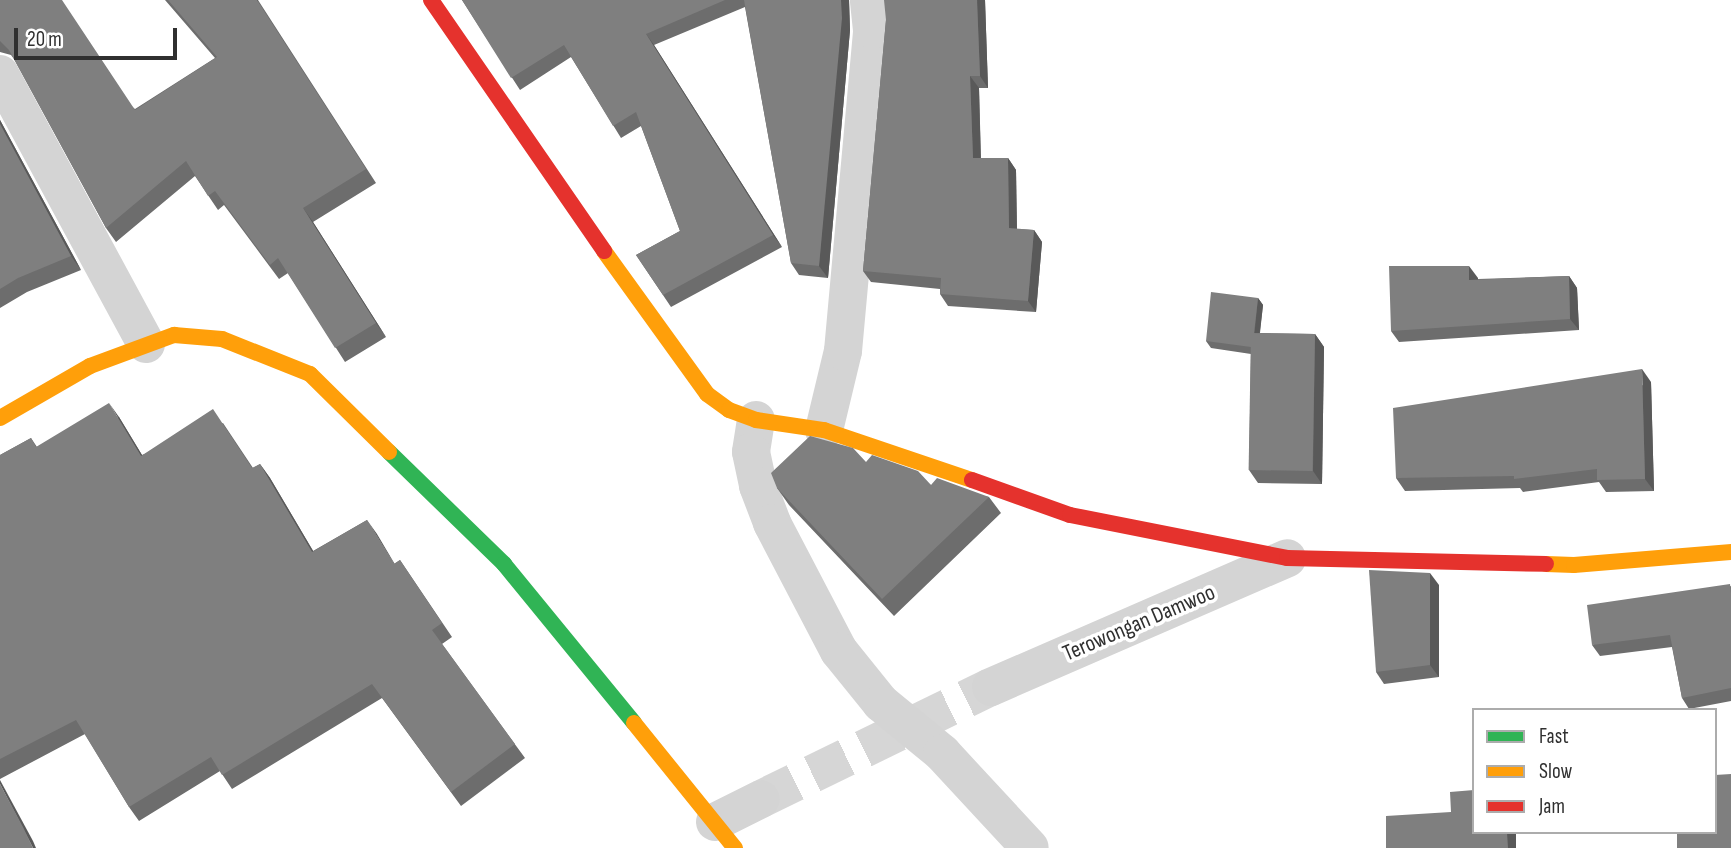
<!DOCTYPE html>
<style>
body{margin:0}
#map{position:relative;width:1731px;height:848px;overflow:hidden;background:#fff;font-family:"Sofia Sans Condensed",sans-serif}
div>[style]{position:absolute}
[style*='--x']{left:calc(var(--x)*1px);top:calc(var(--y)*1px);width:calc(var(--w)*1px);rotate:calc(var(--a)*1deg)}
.street-tunnel>*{height:38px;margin-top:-19px;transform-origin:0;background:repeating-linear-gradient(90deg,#d6d6d6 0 38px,transparent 0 57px)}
.street>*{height:38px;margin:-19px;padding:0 19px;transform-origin:19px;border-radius:19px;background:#d4d4d4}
.fast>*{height:16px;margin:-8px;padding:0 8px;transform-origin:8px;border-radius:8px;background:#30b455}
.slow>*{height:16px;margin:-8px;padding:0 8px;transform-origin:8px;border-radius:8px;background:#ff9f0a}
.jam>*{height:16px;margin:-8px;padding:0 8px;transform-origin:8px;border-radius:8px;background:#e5322d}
.wall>*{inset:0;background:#6d6d6d}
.shaded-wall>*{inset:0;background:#595959;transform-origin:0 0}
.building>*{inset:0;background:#7f7f7f;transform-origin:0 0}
span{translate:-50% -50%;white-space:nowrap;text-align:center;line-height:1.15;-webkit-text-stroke:7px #fff;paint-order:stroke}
.street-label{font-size:23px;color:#303030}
.legend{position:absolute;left:1472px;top:708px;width:245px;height:126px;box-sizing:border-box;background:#fff;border:2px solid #acacac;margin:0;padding:9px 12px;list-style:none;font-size:21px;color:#303030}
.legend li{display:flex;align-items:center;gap:14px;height:35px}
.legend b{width:35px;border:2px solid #acacac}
.scale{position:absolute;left:14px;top:28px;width:163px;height:32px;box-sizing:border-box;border:4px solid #303030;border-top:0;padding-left:9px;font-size:21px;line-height:24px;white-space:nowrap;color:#303030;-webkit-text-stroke:5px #fff;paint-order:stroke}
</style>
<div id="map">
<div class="street-tunnel">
<i style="--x:761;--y:799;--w:256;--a:-26"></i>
</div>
<div class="street">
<i style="--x:0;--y:74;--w:307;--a:61.6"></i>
<i style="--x:756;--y:420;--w:32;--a:99"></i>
<i style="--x:751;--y:452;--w:35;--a:78"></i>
<i style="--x:758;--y:486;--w:40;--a:69"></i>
<i style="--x:772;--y:523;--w:144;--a:62.4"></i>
<i style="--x:839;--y:651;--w:67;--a:51.1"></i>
<i style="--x:881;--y:703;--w:79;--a:39.3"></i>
<i style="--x:942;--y:753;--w:129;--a:47.2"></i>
<i style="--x:824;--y:430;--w:81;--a:-76.5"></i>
<i style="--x:843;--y:351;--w:322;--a:-84.8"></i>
<i style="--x:872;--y:30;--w:30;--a:-96"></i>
<i style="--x:991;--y:687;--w:323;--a:-23.5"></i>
<i style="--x:715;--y:822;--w:51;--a:-26.6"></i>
</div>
<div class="fast">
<i style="--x:389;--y:452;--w:161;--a:44.2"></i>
<i style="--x:504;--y:564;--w:205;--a:50.7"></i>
</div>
<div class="slow">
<i style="--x:604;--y:251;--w:176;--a:54.2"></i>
<i style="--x:707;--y:394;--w:27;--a:36"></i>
<i style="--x:729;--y:410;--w:29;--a:20"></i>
<i style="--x:756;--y:420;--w:69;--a:8.4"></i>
<i style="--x:824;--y:430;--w:156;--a:18.7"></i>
<i style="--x:0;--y:418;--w:104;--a:-30"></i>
<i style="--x:90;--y:366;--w:90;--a:-20.3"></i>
<i style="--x:174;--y:335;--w:48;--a:4.8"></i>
<i style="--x:222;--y:339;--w:95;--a:21.7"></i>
<i style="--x:310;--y:374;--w:111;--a:44.6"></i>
<i style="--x:1546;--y:564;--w:28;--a:2"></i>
<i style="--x:1574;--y:565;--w:158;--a:-4.7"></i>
<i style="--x:634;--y:723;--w:161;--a:51.1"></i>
</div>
<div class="jam">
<i style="--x:431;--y:0;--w:305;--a:55.4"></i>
<i style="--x:972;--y:480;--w:104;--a:19.7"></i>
<i style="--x:1070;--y:515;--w:221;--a:11.2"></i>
<i style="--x:1287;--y:558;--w:259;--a:1.3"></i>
</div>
<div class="wall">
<i style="clip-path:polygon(0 0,135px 109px,215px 58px,165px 0,258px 0,376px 183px,313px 222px,386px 337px,345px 362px,288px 273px,279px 279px,224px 205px,218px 210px,195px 176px,116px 242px,106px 228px,14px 59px,11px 55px,0 52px)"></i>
<i style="clip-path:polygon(462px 0,849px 0,850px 30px,828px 278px,799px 275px,791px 263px,745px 7px,654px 45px,782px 247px,671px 307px,636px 255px,680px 231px,641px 126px,621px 138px,571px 57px,520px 90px)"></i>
<i style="clip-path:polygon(985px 0,988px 88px,979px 88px,981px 158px,1008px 158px,1016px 170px,1017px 229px,1034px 230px,1042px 242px,1036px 312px,948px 306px,940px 294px,940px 289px,871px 282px,863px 271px,886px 20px)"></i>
<i style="clip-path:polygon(0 120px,81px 270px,27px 292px,0 308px)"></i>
<i style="clip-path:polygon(1569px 276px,1577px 288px,1579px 330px,1399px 342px,1391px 331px,1478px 278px,1478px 279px)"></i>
<i style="clip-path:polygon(1258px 298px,1263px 305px,1260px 333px,1315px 334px,1324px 347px,1322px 484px,1258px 483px,1249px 470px,1251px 354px,1211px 348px,1206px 341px)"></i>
<i style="clip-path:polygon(1651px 382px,1654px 491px,1606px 492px,1599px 482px,1523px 492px,1520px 488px,1405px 491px,1396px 478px)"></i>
<i style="clip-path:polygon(119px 417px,142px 455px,223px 423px,253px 468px,260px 464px,270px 478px,313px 551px,367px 520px,394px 564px,400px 560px,452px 637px,442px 644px,525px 758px,461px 806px,382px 698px,232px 789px,220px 771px,139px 821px,129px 807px,85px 734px,0 779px,0 455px,31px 438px,37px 447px)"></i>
<i style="clip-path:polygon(866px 462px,931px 485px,989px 497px,1001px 513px,894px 616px,789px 505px,777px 488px)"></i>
<i style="clip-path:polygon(1439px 585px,1439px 677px,1384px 684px,1376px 672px)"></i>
<i style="clip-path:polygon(1731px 586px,1731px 701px,1689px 709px,1682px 698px,1672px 647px,1600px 656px,1592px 645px)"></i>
</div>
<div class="shaded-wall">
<i style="left:257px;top:0;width:1px;height:201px"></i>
<i style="clip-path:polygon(841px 0,849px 0,850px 30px,828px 278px,819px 266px)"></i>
<i style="clip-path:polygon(977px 0,985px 0,988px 88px,980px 76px)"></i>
<i style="clip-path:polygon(646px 34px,654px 45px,782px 247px,773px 235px)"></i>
<i style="clip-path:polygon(970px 76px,979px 88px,981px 170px,973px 158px)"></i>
<i style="clip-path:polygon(0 120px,81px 270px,71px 256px,0 124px)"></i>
<i style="clip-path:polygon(1008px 158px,1016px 170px,1017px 240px,1009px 228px)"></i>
<i style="clip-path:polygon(303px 208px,313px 222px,386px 337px,376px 323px)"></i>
<i style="clip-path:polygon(1034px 230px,1042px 242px,1036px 312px,1028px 301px)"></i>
<i style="clip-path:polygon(1469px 266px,1478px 278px,1478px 291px,1469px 280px)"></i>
<i style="clip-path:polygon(1569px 276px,1577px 288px,1579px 330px,1570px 319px)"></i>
<i style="clip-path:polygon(1258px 298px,1263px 305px,1257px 355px,1253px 348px)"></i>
<i style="clip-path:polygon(1315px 334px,1324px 347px,1322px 484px,1313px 471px)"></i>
<i style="clip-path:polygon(1642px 369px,1651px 382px,1654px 491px,1645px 479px)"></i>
<i style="clip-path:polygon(109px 403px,119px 417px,151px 470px,141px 456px)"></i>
<i style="clip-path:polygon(260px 464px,270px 478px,322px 566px,312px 552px)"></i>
<i style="clip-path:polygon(367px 520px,377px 534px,403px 578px,394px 564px)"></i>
<i style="clip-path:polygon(1430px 573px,1439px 585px,1439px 677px,1430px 665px)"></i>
<i style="clip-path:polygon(0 780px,33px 841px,36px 848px,33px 848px,0 784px)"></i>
<i style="left:1507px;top:832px;width:9px;height:16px"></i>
</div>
<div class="building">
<i style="clip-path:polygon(0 0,62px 0,135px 110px,217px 57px,168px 0,257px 0,366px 169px,303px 208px,376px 323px,335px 348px,278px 258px,270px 265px,215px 191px,208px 196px,186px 161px,106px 228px,9px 50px,0 41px)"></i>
<i style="clip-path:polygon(462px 0,725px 0,646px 34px,773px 235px,663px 295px,636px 255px,680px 231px,636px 112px,613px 126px,564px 45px,511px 78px)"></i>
<i style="clip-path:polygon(744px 0,841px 0,842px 18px,819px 266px,791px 263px)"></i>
<i style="clip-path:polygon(884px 0,977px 0,980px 76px,970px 76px,973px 158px,1008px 158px,1009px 228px,1034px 230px,1028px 301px,940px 294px,941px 278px,863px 271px,886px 20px)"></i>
<i style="clip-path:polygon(0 124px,71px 256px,18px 278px,0 289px)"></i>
<i style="clip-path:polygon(1389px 266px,1469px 266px,1469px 280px,1569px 276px,1570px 319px,1391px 331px)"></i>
<i style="clip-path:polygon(1211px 292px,1258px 298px,1254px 333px,1251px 333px,1251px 347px,1206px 341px)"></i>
<i style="left:1251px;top:333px;width:64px;height:137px;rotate:1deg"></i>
<i style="clip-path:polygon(1642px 369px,1645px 479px,1597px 480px,1597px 469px,1514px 479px,1514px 476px,1396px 478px,1393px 408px)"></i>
<i style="clip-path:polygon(109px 403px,141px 456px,213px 409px,252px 468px,260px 464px,312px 552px,367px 520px,394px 564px,400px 560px,442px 623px,432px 630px,515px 744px,451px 792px,372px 684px,222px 775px,211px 757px,129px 807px,76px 720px,0 759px,0 455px,31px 438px,36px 447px)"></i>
<i style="clip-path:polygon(810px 436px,853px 448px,866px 462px,872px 455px,918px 471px,931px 485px,937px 478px,989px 497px,882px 599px,777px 488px,771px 473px)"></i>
<i style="clip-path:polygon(1369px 570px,1430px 573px,1430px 665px,1376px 672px)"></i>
<i style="clip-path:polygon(1730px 584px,1731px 593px,1731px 688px,1682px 698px,1670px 635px,1592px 645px,1587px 605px)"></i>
<i style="clip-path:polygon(1731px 774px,1731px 848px,1677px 848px,1677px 832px,1715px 832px,1715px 775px)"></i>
<i style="clip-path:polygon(0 784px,23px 827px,33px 848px,0 848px)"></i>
<i style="clip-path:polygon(1474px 790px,1474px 832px,1507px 832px,1508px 848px,1386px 848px,1386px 816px,1451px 812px,1450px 792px)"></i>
</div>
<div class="street-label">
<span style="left:1139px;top:623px;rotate:-23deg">Terowongan Damwoo</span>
</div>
<ul class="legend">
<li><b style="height:9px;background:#30b455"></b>Fast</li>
<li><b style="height:9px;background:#ff9f0a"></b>Slow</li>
<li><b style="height:9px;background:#e5322d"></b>Jam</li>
</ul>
<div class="scale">20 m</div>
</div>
